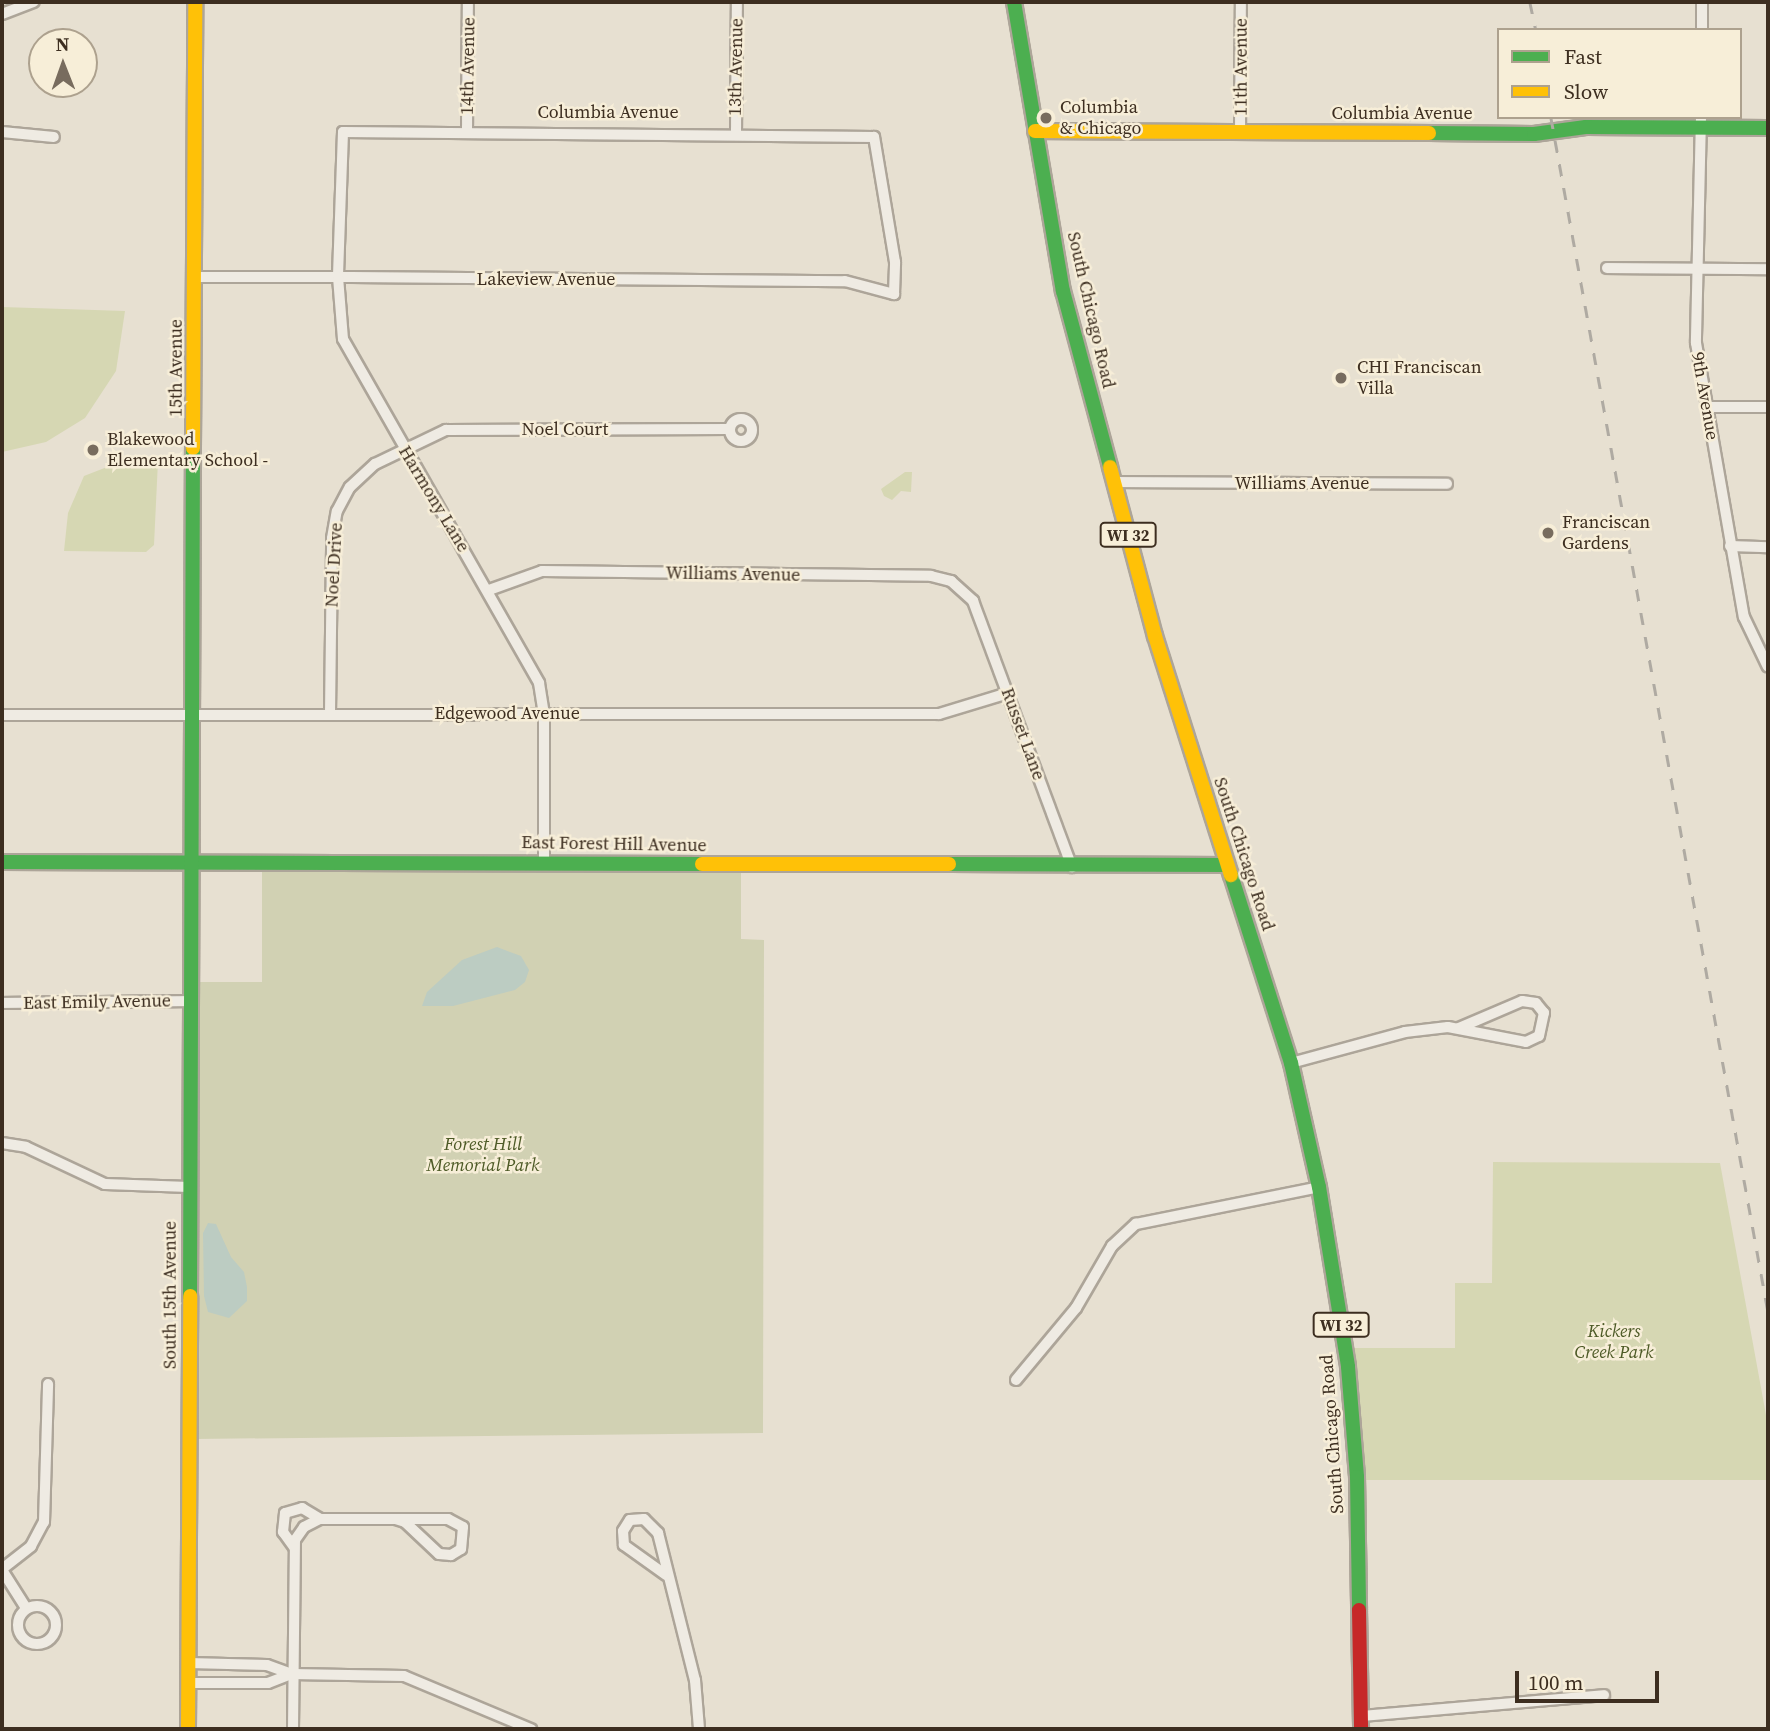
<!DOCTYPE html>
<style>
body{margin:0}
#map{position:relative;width:1770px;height:1731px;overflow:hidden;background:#e7e0d1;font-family:"Source Serif 4",serif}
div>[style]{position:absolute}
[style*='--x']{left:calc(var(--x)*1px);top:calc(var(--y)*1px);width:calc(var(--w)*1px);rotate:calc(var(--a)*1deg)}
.green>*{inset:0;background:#d6d7b3}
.cemetery>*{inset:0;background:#d1d1b3}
.water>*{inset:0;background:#bcccc2}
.roads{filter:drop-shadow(2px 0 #ada599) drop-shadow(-2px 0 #ada599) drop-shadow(0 2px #ada599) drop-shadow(0 -2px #ada599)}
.street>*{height:10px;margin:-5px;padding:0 5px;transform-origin:5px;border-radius:5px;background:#efebe3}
.street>.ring{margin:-5px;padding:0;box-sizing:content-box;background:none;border:10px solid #efebe3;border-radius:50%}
.fast>*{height:14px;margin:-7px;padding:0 7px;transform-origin:7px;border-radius:7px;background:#4caf50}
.slow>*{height:14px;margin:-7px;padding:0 7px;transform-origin:7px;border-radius:7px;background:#ffc107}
.jam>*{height:14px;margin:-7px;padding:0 7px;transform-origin:7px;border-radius:7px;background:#c62828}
.rail>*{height:2.5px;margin-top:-1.25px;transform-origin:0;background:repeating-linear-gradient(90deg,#afaaa2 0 12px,transparent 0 24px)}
.dots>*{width:19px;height:19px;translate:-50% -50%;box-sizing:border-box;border:4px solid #f7eed8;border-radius:50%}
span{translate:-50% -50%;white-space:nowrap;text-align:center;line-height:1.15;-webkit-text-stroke:5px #f7eed8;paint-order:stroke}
.shield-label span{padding:2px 5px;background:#f7eed8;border:2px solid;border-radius:5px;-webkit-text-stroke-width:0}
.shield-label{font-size:16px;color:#3d2e20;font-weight:700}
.street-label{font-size:18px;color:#3d2e20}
.poi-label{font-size:18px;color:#3d2e20}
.left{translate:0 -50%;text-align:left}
.park-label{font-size:18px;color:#4d5a26;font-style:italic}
.frame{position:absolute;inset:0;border:4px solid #3d2e20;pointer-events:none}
.legend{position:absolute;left:1497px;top:28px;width:245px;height:91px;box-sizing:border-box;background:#f7eed8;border:2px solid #ada18e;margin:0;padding:9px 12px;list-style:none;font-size:21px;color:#3d2e20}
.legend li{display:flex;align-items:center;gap:14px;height:35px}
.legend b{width:35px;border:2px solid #ada18e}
.north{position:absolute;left:28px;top:28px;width:70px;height:70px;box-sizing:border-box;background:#f7eed8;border:2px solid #ada18e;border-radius:50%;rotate:359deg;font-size:19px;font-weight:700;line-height:28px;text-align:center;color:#3d2e20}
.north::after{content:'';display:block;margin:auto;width:24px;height:32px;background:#786c5e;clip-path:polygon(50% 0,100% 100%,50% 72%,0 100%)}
.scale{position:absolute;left:1515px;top:1671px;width:144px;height:32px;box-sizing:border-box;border:4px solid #3d2e20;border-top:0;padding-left:9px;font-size:21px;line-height:24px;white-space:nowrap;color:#3d2e20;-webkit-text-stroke:5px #f7eed8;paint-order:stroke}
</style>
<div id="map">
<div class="green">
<i style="clip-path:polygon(2px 307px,125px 311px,116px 371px,85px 418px,46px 442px,2px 452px)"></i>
<i style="clip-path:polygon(125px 460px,158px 461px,154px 545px,146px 552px,64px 551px,68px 513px,84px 476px)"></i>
<i style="clip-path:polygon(905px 472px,912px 472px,911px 492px,901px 491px,892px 500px,884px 496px,881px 489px)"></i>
<i style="clip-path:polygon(1493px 1162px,1720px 1163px,1768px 1426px,1768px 1480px,1366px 1480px,1353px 1348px,1455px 1348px,1455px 1283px,1492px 1283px)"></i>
</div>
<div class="cemetery">
<i style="clip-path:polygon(262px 865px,741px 869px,741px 939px,764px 940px,763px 1433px,195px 1439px,200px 982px,262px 982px)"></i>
</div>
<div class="water">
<i style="clip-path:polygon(497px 947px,521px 956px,529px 970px,525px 982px,515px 990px,453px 1006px,422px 1006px,427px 992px,462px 960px)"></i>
<i style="clip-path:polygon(208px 1223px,216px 1224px,231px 1257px,244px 1272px,247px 1287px,247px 1301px,229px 1318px,208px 1312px,204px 1296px,203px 1233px)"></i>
</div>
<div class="roads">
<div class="street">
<i style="--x:2;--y:14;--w:34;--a:-21"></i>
<i style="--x:1702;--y:30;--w:28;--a:-90"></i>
<i style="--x:1701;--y:117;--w:226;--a:91.3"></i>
<i style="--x:1696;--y:343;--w:278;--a:80.1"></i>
<i style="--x:1744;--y:617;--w:55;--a:64.4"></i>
<i style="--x:467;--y:131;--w:129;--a:-89.6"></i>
<i style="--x:1240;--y:131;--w:129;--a:-89.6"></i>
<i style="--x:2;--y:132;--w:52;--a:5.5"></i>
<i style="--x:736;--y:132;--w:130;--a:-89.6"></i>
<i style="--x:1607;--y:268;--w:161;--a:0.4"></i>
<i style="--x:195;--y:277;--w:156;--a:0"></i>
<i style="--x:351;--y:277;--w:494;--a:0.5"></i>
<i style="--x:845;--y:281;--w:51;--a:14.9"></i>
<i style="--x:894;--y:294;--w:32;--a:-88"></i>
<i style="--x:895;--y:262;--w:127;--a:-99.5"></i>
<i style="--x:874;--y:137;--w:531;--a:-179.46"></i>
<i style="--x:343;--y:132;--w:145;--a:92"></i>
<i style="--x:338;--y:277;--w:62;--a:85.4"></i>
<i style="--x:343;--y:339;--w:396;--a:60.3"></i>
<i style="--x:539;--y:683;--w:31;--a:81"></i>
<i style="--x:544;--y:714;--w:148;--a:90"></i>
<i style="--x:1708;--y:407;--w:60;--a:0"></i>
<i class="ring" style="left:730px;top:419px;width:12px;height:12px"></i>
<i style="--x:1114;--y:482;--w:333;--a:0.3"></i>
<i style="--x:1730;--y:546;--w:38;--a:2"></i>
<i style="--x:489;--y:590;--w:56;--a:-19.7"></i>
<i style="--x:542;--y:571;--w:389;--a:0.7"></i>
<i style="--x:931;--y:576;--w:21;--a:14"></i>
<i style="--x:951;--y:581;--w:30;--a:42"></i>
<i style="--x:973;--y:601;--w:284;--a:69.6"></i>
<i style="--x:330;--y:713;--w:175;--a:-89.3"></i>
<i style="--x:332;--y:538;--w:27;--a:-80"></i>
<i style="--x:337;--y:511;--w:27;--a:-62"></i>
<i style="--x:350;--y:487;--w:34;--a:-43"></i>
<i style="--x:375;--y:464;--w:79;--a:-25.6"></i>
<i style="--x:446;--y:430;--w:284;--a:-0.2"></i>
<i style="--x:2;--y:715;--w:937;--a:-0.06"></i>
<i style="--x:939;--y:714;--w:72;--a:-16.9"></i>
<i style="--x:2;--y:1003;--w:190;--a:-0.6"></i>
<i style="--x:1291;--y:1063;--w:118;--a:-15.2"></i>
<i style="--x:1405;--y:1032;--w:43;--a:-6.6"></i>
<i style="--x:1448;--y:1027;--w:79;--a:10.9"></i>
<i style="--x:1526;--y:1042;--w:14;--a:-25"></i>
<i style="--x:1539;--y:1036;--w:24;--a:-78"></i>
<i style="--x:1544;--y:1013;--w:13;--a:-129"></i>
<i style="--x:1536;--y:1003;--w:14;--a:-172"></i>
<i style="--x:1522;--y:1001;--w:69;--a:156.8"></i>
<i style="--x:2;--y:1143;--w:24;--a:9"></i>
<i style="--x:26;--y:1147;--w:87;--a:25.1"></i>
<i style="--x:105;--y:1184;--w:84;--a:2"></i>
<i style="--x:1016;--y:1380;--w:94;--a:-50.2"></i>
<i style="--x:1076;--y:1308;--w:72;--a:-59.9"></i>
<i style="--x:1112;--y:1246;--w:33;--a:-43"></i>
<i style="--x:1136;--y:1224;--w:187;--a:-11.4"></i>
<i style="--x:294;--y:1547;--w:19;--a:-126"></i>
<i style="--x:283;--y:1532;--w:19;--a:-84"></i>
<i style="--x:285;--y:1513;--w:18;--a:-16"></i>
<i style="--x:302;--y:1508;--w:21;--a:31"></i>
<i style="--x:2;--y:1569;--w:37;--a:-38"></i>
<i style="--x:31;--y:1546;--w:27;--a:-62"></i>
<i style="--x:44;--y:1522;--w:138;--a:-88.3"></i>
<i style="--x:2;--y:1570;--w:45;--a:57.7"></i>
<i style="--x:666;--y:1575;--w:52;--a:-144.5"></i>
<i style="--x:624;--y:1545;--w:14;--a:-94"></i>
<i style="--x:623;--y:1531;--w:13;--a:-58"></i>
<i style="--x:630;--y:1520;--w:14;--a:-4"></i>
<i style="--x:644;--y:1519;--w:20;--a:45"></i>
<i style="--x:658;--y:1533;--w:152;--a:75.9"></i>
<i style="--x:695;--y:1680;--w:49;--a:85.3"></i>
<i class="ring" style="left:18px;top:1606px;width:28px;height:28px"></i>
<i style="--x:189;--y:1663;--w:78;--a:1.5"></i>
<i style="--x:267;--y:1665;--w:27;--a:20"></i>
<i style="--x:292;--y:1674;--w:112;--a:1"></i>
<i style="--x:404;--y:1676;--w:138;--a:22.7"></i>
<i style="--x:189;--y:1683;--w:79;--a:0"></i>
<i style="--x:268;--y:1683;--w:26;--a:-21"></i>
<i style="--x:1361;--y:1716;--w:244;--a:-4.9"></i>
<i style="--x:293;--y:1729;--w:189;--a:-89.4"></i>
<i style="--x:295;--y:1540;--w:16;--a:-55"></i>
<i style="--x:304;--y:1527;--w:18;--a:-27"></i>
<i style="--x:320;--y:1519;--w:128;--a:0"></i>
<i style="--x:448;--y:1519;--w:17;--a:28"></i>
<i style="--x:463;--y:1527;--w:22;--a:95"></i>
<i style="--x:461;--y:1549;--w:12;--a:149"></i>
<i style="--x:451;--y:1555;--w:12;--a:-175"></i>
<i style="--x:439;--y:1554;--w:47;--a:-136.7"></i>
<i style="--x:405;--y:1522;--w:10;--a:-163"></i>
</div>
<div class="fast">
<i style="--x:1014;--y:2;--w:293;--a:80.4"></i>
<i style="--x:1063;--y:291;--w:182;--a:75"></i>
<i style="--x:1429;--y:133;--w:105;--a:0.5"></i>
<i style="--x:1534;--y:134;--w:52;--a:-7.7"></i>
<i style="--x:1586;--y:127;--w:182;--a:0.3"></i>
<i style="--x:2;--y:862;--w:700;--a:0.16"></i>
<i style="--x:949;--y:864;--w:277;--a:0.2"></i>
<i style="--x:1231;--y:875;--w:197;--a:72.3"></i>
<i style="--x:1291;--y:1063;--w:127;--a:77.3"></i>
<i style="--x:1319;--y:1187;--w:182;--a:80.8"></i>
<i style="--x:1348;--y:1367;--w:110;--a:85.3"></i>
<i style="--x:1357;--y:1477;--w:133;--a:89.1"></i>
<i style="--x:190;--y:1296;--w:848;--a:-89.8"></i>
</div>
<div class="slow">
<i style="--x:1035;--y:131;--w:394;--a:0.3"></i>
<i style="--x:193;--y:448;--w:446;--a:-89.7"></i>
<i style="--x:1110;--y:467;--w:175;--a:75.1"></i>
<i style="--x:1155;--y:636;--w:251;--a:72.4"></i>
<i style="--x:702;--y:864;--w:247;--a:0"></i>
<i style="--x:188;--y:1729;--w:433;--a:-89.7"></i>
</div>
<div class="jam">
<i style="--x:1359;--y:1610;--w:119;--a:89"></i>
</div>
</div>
<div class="rail">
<i style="--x:1530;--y:2;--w:29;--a:78"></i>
<i style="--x:1551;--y:117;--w:1214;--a:79.7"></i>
</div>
<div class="dots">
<i style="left:1046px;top:118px;background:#786c5e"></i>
<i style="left:1341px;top:378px;background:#786c5e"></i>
<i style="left:93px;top:450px;background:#786c5e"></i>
<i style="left:1548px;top:533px;background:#786c5e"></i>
</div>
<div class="shield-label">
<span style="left:1128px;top:535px">WI 32</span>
<span style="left:1341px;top:1325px">WI 32</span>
</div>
<div class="street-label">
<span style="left:468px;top:66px;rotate:-89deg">14th Avenue</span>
<span style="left:736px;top:67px;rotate:-89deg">13th Avenue</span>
<span style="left:1241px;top:67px;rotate:-90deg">11th Avenue</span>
<span style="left:608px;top:112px">Columbia Avenue</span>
<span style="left:1402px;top:113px">Columbia Avenue</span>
<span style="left:546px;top:279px">Lakeview Avenue</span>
<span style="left:1091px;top:310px;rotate:77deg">South Chicago Road</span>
<span style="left:176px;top:368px;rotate:-90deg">15th Avenue</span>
<span style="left:1705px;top:396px;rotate:80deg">9th Avenue</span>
<span style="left:565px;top:429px">Noel Court</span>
<span style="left:1302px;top:483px">Williams Avenue</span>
<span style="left:434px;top:499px;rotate:59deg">Harmony Lane</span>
<span style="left:334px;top:565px;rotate:-87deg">Noel Drive</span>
<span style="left:733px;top:574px;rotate:1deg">Williams Avenue</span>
<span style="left:507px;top:713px">Edgewood Avenue</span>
<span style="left:1023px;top:734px;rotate:70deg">Russet Lane</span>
<span style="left:614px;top:844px;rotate:1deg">East Forest Hill Avenue</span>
<span style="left:1244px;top:854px;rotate:72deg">South Chicago Road</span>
<span style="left:97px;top:1002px;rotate:-1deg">East Emily Avenue</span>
<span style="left:170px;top:1295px;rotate:-90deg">South 15th Avenue</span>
<span style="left:1332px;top:1434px;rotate:-94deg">South Chicago Road</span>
</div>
<div class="poi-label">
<span class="left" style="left:1060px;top:118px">Columbia<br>&amp; Chicago</span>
<span class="left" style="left:1357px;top:378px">CHI Franciscan<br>Villa</span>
<span class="left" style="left:107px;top:450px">Blakewood<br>Elementary School -</span>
<span class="left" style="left:1562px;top:533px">Franciscan<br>Gardens</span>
</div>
<div class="park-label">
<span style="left:483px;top:1155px">Forest Hill<br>Memorial Park</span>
<span style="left:1614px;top:1342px">Kickers<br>Creek Park</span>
</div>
<div class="frame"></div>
<ul class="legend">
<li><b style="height:9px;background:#4caf50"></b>Fast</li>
<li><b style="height:9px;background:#ffc107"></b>Slow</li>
</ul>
<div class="north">N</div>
<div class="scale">100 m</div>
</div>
